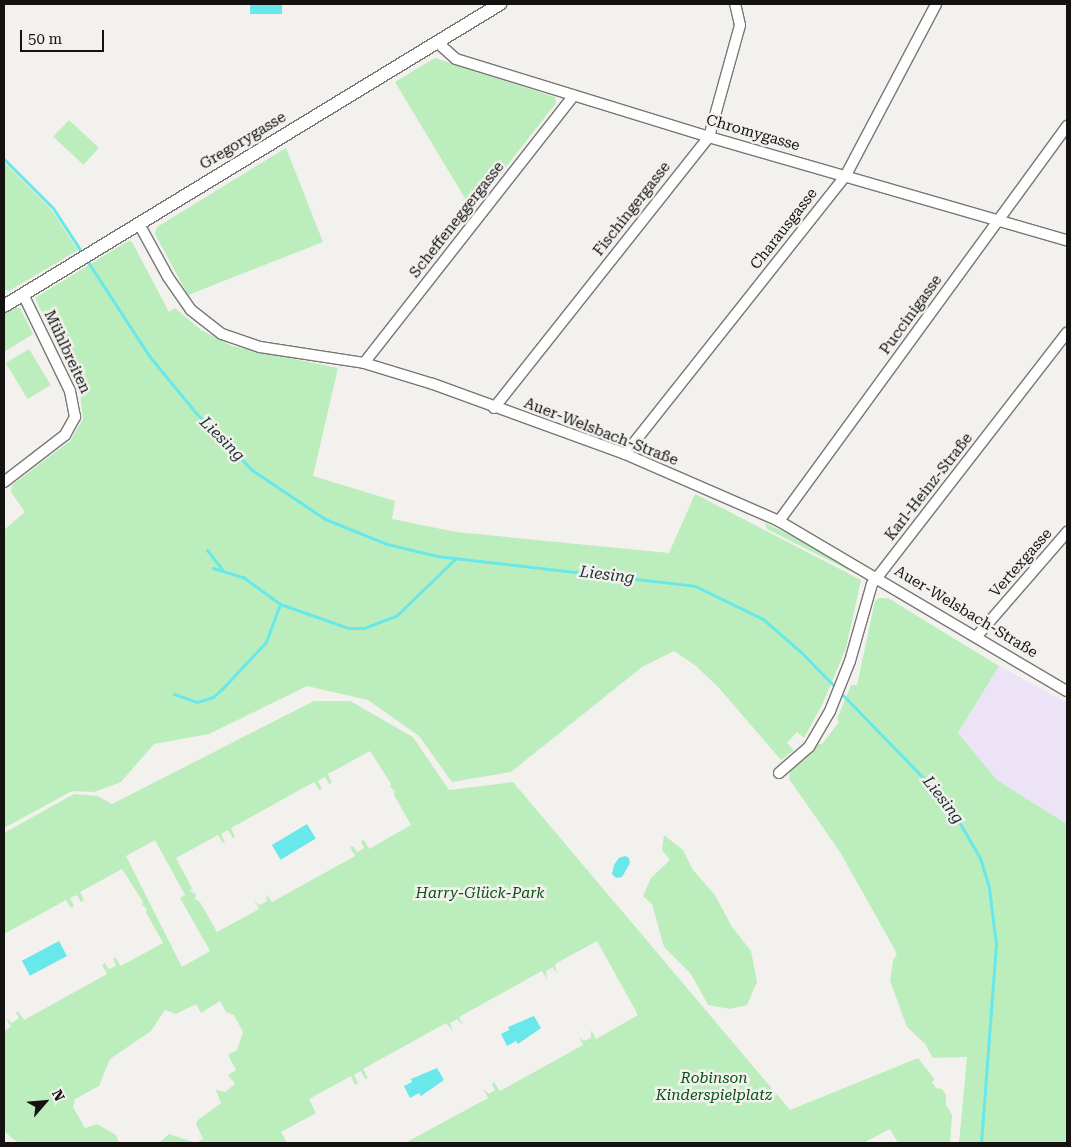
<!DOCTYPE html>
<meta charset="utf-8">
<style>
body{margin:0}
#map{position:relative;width:1071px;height:1147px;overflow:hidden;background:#f3f1ee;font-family:"Roboto Serif",serif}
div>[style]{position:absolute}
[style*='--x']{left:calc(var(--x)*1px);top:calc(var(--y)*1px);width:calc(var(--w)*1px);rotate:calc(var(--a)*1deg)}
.industrial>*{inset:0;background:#ede3f7}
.green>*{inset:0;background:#bbeebc;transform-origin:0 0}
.water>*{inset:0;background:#68e8ea;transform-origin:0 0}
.stream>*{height:3px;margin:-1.5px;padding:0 1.5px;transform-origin:1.5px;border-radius:1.5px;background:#68e8ea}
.roads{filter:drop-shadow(1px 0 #797774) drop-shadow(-1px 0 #797774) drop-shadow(0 1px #797774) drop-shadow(0 -1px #797774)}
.minor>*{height:10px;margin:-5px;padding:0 5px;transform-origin:5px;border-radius:5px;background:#fff}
.tertiary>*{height:12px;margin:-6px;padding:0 6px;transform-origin:6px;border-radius:6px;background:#fff}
span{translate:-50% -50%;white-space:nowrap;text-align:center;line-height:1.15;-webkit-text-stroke:5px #f3f1ee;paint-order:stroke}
.street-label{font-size:15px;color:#141312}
.park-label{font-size:15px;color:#075115;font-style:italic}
.water-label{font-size:16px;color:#1c3333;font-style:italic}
.frame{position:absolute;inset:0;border:5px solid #141312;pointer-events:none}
.north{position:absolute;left:20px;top:1077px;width:50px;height:50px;-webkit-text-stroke:4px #f3f1ee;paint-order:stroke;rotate:63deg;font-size:14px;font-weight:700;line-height:20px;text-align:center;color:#141312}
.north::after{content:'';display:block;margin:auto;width:18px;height:22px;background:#141312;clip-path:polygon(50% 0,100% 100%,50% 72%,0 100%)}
.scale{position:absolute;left:20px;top:30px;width:84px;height:22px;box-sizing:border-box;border:2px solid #141312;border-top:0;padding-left:6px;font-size:15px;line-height:18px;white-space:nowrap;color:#141312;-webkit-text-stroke:4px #f3f1ee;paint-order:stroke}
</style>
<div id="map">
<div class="industrial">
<i style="clip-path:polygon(999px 666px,1067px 703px,1067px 824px,997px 780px,958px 733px)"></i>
</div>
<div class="green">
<i style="clip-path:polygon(435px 58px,555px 97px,556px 103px,472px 210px,395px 82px)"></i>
<i style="left:69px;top:120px;width:41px;height:23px;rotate:43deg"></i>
<i style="clip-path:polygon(286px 148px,323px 242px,188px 295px,155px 234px,157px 227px)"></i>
<i style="clip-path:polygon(4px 162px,51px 209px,78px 250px,9px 291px,4px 289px)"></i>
<i style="clip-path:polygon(128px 241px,132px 242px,169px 312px,175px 308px,201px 330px,232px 346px,338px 368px,313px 476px,395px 501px,392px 519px,456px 532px,669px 553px,695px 494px,861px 580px,846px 648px,823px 703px,804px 738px,797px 732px,787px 743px,794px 750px,781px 760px,719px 688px,696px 666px,674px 651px,642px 667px,511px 772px,452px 782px,419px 736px,368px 700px,307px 686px,209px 734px,154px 744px,121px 782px,94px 792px,72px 791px,4px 828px,4px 530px,25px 512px,11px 492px,12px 485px,70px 441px,83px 419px,80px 394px,35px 298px)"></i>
<i style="clip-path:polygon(14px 307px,20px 308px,33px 334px,4px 352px,4px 313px)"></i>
<i style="left:29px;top:349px;width:42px;height:27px;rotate:59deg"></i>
<i style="clip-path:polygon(765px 523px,812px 545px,854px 569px,852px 572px,767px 529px)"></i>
<i style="clip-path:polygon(879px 598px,888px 598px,999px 666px,958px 733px,997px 780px,1067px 824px,1067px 1143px,959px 1143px,967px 1057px,933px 1058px,925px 1044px,907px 1027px,890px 981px,893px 960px,897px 955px,895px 950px,840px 852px,789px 779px,790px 772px,817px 744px,822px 744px,839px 722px,837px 719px,851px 685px,857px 685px,875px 601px)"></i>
<i style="clip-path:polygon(evenodd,314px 701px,350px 701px,413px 737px,449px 790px,513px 782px,790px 1110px,918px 1058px,935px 1080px,932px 1082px,936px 1088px,942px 1089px,946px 1095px,946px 1105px,952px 1115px,950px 1143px,898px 1143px,890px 1129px,863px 1143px,405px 1143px,488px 1098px,483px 1089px,489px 1094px,495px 1090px,492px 1084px,494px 1082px,500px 1091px,583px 1045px,579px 1037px,584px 1041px,591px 1038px,591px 1030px,596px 1039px,638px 1015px,597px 941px,555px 964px,557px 974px,553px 967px,546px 971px,547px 979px,542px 971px,459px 1017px,463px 1025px,457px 1019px,450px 1023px,453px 1031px,446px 1023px,363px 1069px,368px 1078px,365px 1079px,361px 1071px,354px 1075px,358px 1083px,355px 1085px,351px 1076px,309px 1099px,316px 1113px,281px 1132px,287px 1143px,159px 1143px,169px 1134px,196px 1143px,203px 1139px,196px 1124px,198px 1120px,221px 1103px,216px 1090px,225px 1092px,235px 1084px,228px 1075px,236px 1070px,228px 1055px,237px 1050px,243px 1032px,234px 1015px,226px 1012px,220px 1001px,201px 1013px,196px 1004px,176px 1014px,165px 1010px,151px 1031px,110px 1059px,99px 1086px,75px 1099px,73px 1107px,85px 1128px,97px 1124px,116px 1135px,119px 1143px,18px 1143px,4px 1131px,4px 1031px,11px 1027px,6px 1018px,12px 1023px,19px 1018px,16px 1013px,18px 1011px,24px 1020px,107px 974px,102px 965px,105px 963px,109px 969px,116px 966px,113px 959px,115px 957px,121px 966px,163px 943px,146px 912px,147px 909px,142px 905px,143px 902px,122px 869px,80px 892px,84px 900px,81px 902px,77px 895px,70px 898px,74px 906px,71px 908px,66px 900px,4px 934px,4px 833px,74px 794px,98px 796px,112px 804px,314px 701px,370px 751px,391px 784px,390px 787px,395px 791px,394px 795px,411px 825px,369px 849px,364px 840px,361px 841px,364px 848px,357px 852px,353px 846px,350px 847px,355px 856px,272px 902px,266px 894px,267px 901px,264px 903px,259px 905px,254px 900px,259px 909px,217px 932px,200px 902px,195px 899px,196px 894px,190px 891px,192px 888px,176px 858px,218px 835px,223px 843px,225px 842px,221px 834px,228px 830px,233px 838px,235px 837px,231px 828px,314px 782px,319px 790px,322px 789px,318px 781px,325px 777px,329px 784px,332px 783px,328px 774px,370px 751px,314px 701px,155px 840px,185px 895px,180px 898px,210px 951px,182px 967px,126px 856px,155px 840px)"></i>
<i style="clip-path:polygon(664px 835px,683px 850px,693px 870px,715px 895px,732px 927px,751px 951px,757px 982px,747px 1005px,730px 1009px,708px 1005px,691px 974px,664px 947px,652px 904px,643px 896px,651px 878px,670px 860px,662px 850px)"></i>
</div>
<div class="water">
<i style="left:250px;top:4px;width:32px;height:10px"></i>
<i style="left:307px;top:824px;width:17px;height:41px;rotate:59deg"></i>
<i style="clip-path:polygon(625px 856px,629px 858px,630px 863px,622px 877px,616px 878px,612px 874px,614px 865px,619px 858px)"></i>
<i style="left:59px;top:941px;width:17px;height:42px;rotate:62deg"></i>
<i style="clip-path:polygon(534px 1016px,541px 1028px,518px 1044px,516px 1041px,507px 1046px,501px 1034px,509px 1030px,508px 1027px)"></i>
<i style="clip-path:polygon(437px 1068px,444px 1080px,421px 1096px,419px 1093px,410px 1098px,404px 1086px,412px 1082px,411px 1079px)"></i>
</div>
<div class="stream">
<i style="--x:4;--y:159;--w:69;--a:45"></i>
<i style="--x:53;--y:208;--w:55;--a:56.9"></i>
<i style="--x:86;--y:259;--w:117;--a:56.9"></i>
<i style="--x:150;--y:357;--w:72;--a:50.6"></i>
<i style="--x:196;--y:413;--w:80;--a:45.5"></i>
<i style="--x:252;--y:470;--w:88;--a:33.9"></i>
<i style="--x:325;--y:519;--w:67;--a:22"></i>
<i style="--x:387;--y:544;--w:51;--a:13.5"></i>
<i style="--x:437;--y:556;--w:260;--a:6.6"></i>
<i style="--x:695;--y:586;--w:76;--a:25.9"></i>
<i style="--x:763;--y:619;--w:50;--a:41"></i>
<i style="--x:801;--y:652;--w:211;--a:45.8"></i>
<i style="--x:948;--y:803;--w:64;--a:59.8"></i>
<i style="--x:980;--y:858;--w:31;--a:73"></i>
<i style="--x:989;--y:888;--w:56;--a:82.9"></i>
<i style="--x:996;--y:944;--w:200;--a:94.3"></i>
<i style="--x:207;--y:550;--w:24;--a:52"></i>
<i style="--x:213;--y:568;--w:31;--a:17"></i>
<i style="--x:243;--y:577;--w:46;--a:36.1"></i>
<i style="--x:174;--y:694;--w:24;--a:19"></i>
<i style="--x:197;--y:702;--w:17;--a:-17"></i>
<i style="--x:213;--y:697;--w:12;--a:-42"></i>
<i style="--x:222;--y:689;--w:64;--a:-46.9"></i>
<i style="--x:266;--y:642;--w:40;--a:-69.8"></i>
<i style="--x:280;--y:604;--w:72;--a:19.4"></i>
<i style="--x:348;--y:628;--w:16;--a:0"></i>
<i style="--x:364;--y:628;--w:34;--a:-21"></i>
<i style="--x:396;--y:616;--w:82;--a:-44"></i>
</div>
<div class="roads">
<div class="minor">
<i style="--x:437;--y:42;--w:25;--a:42"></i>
<i style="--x:456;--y:59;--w:265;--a:17.1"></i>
<i style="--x:709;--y:137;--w:373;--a:16.1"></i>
<i style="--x:139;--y:224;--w:60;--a:61.3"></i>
<i style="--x:168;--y:277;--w:40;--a:55.1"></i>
<i style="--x:191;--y:310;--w:39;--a:38"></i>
<i style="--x:222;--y:334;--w:40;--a:18.9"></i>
<i style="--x:260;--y:347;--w:105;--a:8.7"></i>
<i style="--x:364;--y:363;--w:72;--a:16.9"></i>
<i style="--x:433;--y:384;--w:204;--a:20"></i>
<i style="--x:625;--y:454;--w:168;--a:23.5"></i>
<i style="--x:779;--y:521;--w:334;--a:30.6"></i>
<i style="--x:364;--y:363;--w:340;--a:-51.9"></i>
<i style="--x:494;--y:408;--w:346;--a:-51.6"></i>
<i style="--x:709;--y:137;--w:116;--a:-74.5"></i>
<i style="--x:740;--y:25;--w:22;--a:-103"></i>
<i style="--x:625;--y:454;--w:356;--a:-51.6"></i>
<i style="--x:846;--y:175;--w:193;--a:-62.2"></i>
<i style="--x:4;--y:482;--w:77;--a:-37.6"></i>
<i style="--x:65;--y:435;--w:21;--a:-61"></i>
<i style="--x:75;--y:417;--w:26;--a:-101"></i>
<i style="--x:70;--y:391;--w:108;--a:-115.9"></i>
<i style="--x:779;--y:521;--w:489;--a:-53.9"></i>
<i style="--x:977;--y:636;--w:138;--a:-49.1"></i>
<i style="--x:779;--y:773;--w:40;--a:-41"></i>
<i style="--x:809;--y:747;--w:42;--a:-59.7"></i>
<i style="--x:830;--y:711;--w:54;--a:-68.2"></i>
<i style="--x:850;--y:661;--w:80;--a:-74.1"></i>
<i style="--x:872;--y:584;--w:318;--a:-52.2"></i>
</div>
<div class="tertiary">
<i style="--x:4;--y:306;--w:581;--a:-31.34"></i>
</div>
</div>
<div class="street-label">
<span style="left:753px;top:133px;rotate:16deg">Chromygasse</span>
<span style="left:243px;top:141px;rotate:-31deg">Gregorygasse</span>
<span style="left:632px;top:209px;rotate:-52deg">Fischingergasse</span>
<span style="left:457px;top:220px;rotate:-52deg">Scheffeneggergasse</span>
<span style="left:784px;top:229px;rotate:-52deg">Charausgasse</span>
<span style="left:911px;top:315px;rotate:-54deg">Puccinigasse</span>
<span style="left:67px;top:352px;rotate:65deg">Mühlbreiten</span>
<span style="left:601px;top:432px;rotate:21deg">Auer-Welsbach-Straße</span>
<span style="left:929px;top:487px;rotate:-52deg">Karl-Heinz-Straße</span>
<span style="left:1021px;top:563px;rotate:-49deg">Vertexgasse</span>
<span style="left:966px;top:612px;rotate:31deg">Auer-Welsbach-Straße</span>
</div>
<div class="park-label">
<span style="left:480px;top:894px">Harry-Glück-Park</span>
<span style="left:714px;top:1087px">Robinson<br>Kinderspielplatz</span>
</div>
<div class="water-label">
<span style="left:222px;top:439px;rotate:45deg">Liesing</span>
<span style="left:607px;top:575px;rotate:7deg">Liesing</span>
<span style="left:943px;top:800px;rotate:52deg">Liesing</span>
</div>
<div class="frame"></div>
<div class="north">N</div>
<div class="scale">50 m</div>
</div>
